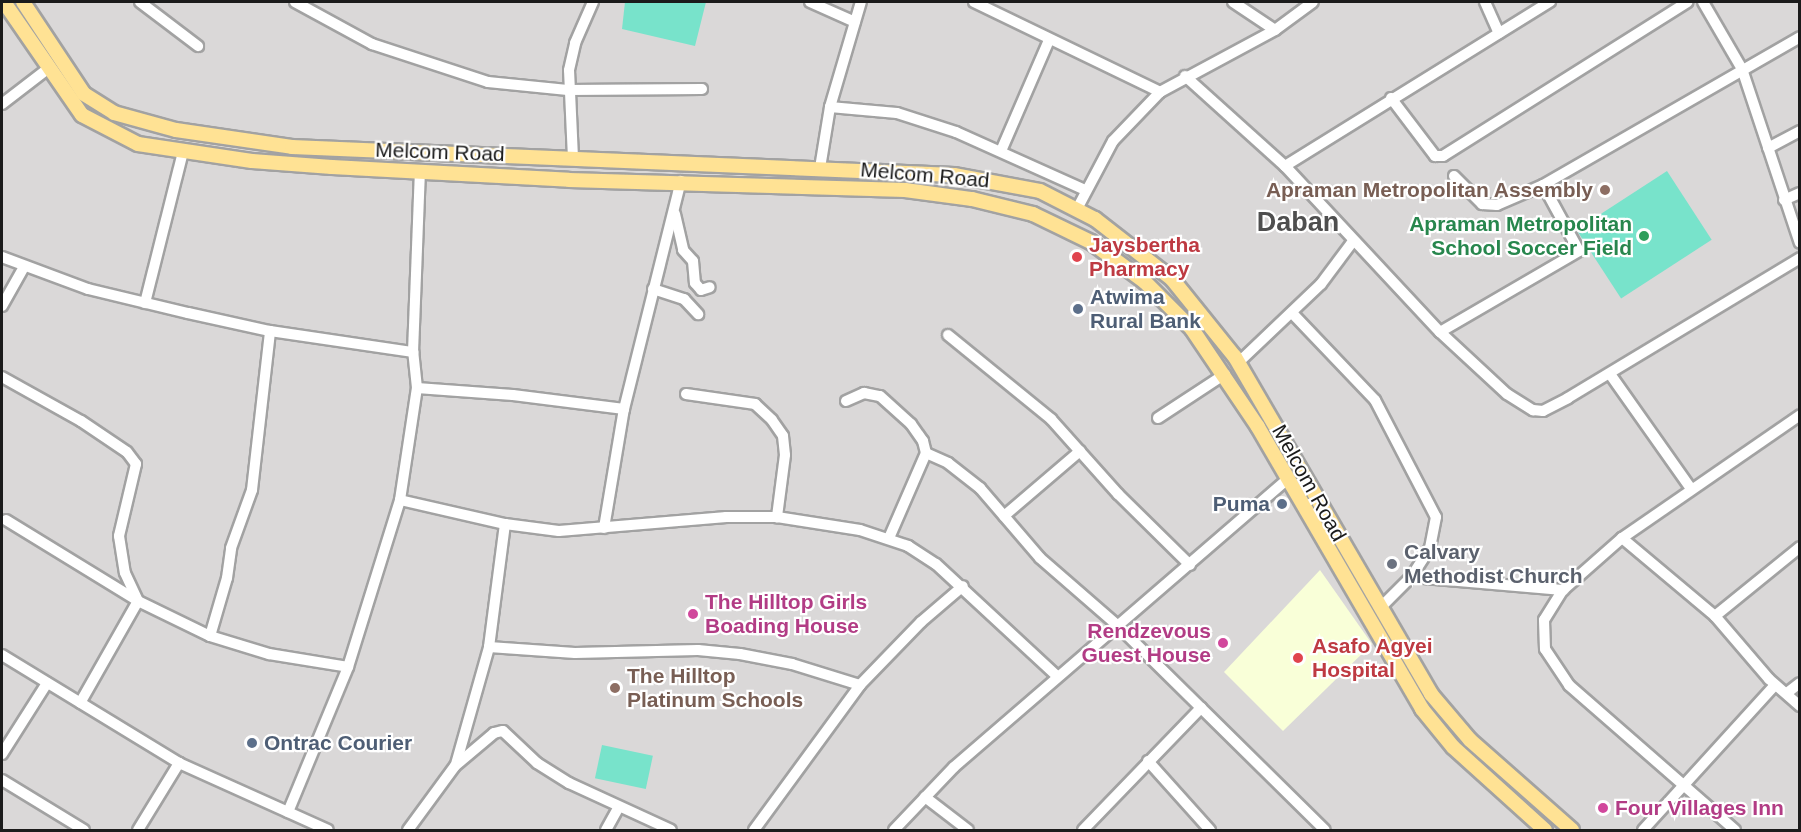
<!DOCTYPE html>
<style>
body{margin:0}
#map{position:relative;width:1801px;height:832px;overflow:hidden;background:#eeebe0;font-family:Arial,sans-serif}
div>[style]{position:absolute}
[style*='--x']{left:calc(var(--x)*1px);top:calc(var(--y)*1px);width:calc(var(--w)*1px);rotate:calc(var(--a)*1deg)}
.residential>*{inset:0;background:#dad8d8;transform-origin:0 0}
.education>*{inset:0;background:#f9ffd8}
.pitch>*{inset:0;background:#78e3cb;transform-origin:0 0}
.roads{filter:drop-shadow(2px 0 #a2a2a2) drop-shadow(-2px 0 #a2a2a2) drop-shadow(0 2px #a2a2a2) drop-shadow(0 -2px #a2a2a2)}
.minor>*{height:10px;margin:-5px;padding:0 5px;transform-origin:5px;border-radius:5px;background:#fff}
.major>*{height:14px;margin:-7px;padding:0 7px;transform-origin:7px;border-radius:7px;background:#ffe294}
.dots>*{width:16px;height:16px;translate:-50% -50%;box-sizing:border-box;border:3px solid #fff;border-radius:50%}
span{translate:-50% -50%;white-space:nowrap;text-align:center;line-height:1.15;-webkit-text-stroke:4.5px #fff;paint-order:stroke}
.street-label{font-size:21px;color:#1b1b1b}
.education-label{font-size:21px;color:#785e54;font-weight:700}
.right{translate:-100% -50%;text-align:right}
.left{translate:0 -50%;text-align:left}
.leisure-label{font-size:21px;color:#27864d;font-weight:700}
.health-label{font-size:21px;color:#be3a42;font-weight:700}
.service-label{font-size:21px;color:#4e5e75;font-weight:700}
.worship-label{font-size:21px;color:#5b616d;font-weight:700}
.hotel-label{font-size:21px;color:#b23c85;font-weight:700}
.district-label{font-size:27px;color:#4e4e4e;font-weight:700}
.frame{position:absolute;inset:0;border:3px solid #1b1b1b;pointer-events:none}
</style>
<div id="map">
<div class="residential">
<i style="left:2px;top:2px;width:1797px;height:828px"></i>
</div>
<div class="education">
<i style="clip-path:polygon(1320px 570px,1372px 644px,1283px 731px,1224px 672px)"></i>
</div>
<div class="pitch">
<i style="clip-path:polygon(625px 2px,706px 2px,695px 46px,622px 29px)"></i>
<i style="left:1667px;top:171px;width:82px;height:108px;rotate:57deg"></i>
<i style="left:602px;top:745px;width:52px;height:34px;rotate:12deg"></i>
</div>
<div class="roads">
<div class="minor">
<i style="--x:140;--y:2;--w:73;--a:37.2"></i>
<i style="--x:295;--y:2;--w:88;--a:28.6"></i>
<i style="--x:372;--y:44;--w:122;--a:18.1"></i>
<i style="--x:488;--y:82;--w:80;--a:5.7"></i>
<i style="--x:568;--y:90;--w:134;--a:-0.4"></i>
<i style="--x:810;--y:2;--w:49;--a:24"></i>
<i style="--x:974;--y:2;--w:207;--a:25.8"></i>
<i style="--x:1233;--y:2;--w:50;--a:33.7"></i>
<i style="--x:1485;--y:2;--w:34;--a:66"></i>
<i style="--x:1703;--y:2;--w:78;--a:59.8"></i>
<i style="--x:1742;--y:69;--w:183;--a:71.6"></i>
<i style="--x:1185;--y:76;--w:135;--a:42"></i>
<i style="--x:1285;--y:166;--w:227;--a:47"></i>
<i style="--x:1440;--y:332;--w:91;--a:42.8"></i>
<i style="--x:1507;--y:394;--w:31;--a:32"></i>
<i style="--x:1533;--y:410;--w:10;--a:6"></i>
<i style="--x:1543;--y:411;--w:28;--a:-27"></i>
<i style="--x:1568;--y:398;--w:271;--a:-31.1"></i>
<i style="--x:1391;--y:98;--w:73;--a:52.8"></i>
<i style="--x:1435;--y:156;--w:8;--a:0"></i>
<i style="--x:1443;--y:156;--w:289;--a:-32.2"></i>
<i style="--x:2;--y:104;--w:59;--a:-37.5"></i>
<i style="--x:830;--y:107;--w:67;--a:5.1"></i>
<i style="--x:897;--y:113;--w:62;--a:17.9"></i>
<i style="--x:956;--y:132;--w:141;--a:24.2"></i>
<i style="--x:1768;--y:148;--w:36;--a:-28"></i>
<i style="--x:1001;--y:151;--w:121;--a:-66.6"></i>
<i style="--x:573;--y:158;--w:88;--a:-92.6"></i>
<i style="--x:569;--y:70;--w:28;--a:-77"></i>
<i style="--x:575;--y:43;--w:45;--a:-66.3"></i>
<i style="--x:1285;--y:166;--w:312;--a:-31.8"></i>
<i style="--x:820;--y:168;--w:62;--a:-80.7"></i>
<i style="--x:830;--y:107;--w:109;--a:-73.6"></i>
<i style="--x:1454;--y:176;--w:40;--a:45"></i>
<i style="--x:1482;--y:204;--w:15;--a:4"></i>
<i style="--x:1497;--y:205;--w:50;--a:-23.5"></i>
<i style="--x:1543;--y:185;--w:297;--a:-29.9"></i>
<i style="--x:1784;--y:200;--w:17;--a:-24"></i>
<i style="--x:1077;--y:209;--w:77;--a:-62.1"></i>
<i style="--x:1113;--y:141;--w:68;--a:-46.2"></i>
<i style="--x:1160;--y:92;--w:131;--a:-28.3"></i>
<i style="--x:1275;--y:30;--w:47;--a:-36.4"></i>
<i style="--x:675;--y:214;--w:37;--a:77"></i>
<i style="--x:683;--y:250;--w:15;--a:48"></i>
<i style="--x:693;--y:261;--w:22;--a:85"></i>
<i style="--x:695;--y:283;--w:9;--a:49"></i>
<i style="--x:701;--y:290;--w:9;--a:-18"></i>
<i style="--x:2;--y:257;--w:92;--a:20.4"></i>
<i style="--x:88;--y:289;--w:103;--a:13.5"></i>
<i style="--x:188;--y:313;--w:84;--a:12.4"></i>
<i style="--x:270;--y:331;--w:145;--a:8.4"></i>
<i style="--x:653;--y:289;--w:33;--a:18"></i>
<i style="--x:684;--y:299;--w:21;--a:47"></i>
<i style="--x:145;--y:303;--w:156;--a:-75.9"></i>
<i style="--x:2;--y:306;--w:45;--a:-60.6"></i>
<i style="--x:1293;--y:314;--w:119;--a:46.4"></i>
<i style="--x:1375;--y:400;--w:132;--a:62.5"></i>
<i style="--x:1436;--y:517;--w:32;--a:101"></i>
<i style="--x:1430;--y:548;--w:35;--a:123"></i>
<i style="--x:1411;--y:577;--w:44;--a:135"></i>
<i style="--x:1440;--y:332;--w:161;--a:-30.2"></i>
<i style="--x:1579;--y:251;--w:75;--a:-118.6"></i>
<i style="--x:948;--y:335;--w:133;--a:39.2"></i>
<i style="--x:1051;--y:419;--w:101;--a:48.2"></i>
<i style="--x:1118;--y:494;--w:101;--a:44.6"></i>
<i style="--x:1239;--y:362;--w:113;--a:-43.6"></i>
<i style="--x:1321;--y:284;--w:54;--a:-53.3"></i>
<i style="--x:1610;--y:374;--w:141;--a:54.8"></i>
<i style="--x:2;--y:377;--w:90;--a:29.1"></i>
<i style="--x:81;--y:421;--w:55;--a:34"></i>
<i style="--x:127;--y:452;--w:15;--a:53"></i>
<i style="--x:136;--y:464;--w:74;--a:103.3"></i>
<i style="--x:119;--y:536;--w:37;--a:81"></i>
<i style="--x:125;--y:573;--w:31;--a:65"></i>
<i style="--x:138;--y:601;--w:117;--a:119.6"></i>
<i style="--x:417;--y:388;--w:96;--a:4.2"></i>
<i style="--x:513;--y:395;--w:112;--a:7.2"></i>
<i style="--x:686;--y:394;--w:70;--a:8.2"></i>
<i style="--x:755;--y:404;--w:23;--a:43"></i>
<i style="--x:772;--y:420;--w:19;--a:55"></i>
<i style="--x:783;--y:436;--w:19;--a:84"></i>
<i style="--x:785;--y:455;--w:63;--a:97.4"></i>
<i style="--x:846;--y:401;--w:20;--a:-24"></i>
<i style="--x:864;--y:393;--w:16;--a:11"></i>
<i style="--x:880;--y:396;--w:42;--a:42.1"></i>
<i style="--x:911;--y:424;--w:21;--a:55"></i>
<i style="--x:923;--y:441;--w:12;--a:76"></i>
<i style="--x:926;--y:453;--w:93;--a:113.5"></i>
<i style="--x:1158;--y:418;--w:80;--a:-33.3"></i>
<i style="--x:926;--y:453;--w:24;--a:24"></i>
<i style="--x:948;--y:463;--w:41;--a:38"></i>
<i style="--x:980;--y:488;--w:92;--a:49.4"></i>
<i style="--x:1040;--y:558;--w:101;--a:41"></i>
<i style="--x:1116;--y:624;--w:293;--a:44.6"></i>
<i style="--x:400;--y:500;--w:108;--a:12.9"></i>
<i style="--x:505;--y:524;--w:54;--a:7.4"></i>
<i style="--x:559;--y:531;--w:168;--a:-4.8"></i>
<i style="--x:726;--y:517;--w:51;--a:0"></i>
<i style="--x:777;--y:517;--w:84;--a:8.9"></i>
<i style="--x:860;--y:530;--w:51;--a:18.4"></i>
<i style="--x:908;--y:546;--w:33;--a:33"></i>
<i style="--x:936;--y:564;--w:165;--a:42.8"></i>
<i style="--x:1004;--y:516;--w:100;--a:-40.5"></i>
<i style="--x:6;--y:520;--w:155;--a:31.5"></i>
<i style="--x:138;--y:601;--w:80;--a:25.9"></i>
<i style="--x:210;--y:636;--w:62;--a:17"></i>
<i style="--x:269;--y:654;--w:80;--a:9.3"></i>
<i style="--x:604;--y:528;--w:121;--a:-80.5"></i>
<i style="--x:624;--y:409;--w:235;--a:-76"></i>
<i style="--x:1622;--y:538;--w:121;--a:40"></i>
<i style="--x:1715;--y:616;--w:83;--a:49.4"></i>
<i style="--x:1769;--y:679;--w:41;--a:41.1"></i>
<i style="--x:1411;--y:577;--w:153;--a:4.9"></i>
<i style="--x:1715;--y:616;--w:109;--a:-39.1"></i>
<i style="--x:210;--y:636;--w:60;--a:-73.7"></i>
<i style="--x:227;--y:578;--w:30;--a:-82"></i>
<i style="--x:231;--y:548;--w:62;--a:-70.1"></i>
<i style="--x:252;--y:490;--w:160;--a:-83.5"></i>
<i style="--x:489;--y:647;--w:86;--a:4"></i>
<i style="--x:575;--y:653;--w:123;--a:-1.4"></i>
<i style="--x:698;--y:650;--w:42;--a:5.4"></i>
<i style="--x:740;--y:654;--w:53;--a:10.9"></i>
<i style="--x:792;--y:664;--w:71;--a:17.2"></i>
<i style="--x:2;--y:655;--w:207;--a:31.4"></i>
<i style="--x:179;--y:763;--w:163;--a:24.2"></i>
<i style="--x:1787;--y:693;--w:16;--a:-38"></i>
<i style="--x:2;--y:754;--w:84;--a:-57.6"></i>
<i style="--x:1148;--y:761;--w:93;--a:48.1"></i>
<i style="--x:456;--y:764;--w:122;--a:-74.2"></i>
<i style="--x:489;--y:647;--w:124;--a:-82.6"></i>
<i style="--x:2;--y:780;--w:96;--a:31.4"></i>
<i style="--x:925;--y:797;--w:54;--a:37.5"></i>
<i style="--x:288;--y:812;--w:157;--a:-67.5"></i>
<i style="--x:348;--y:667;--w:175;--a:-72.7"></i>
<i style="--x:400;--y:500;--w:113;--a:-81.4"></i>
<i style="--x:417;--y:388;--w:36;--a:-96"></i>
<i style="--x:413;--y:352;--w:180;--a:-87.8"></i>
<i style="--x:138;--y:830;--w:79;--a:-58.5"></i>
<i style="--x:408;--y:830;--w:79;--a:-53.7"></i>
<i style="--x:455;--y:766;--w:51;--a:-40.2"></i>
<i style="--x:494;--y:733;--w:9;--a:-13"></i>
<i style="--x:503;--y:731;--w:47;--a:43.3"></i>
<i style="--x:537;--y:763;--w:38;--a:32"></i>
<i style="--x:569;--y:783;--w:112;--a:24.7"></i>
<i style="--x:606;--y:830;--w:26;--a:-61"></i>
<i style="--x:754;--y:830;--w:180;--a:-53.8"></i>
<i style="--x:860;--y:685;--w:88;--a:-45.9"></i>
<i style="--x:921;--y:622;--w:55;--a:-40.6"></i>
<i style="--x:894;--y:830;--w:87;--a:-46.4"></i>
<i style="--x:954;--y:767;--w:440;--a:-40.8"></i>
<i style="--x:1083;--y:830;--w:170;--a:-46"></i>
<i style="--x:1643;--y:830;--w:196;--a:-47.7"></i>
<i style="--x:1735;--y:830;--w:220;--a:-138.9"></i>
<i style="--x:1569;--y:685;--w:43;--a:-123.7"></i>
<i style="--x:1545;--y:649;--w:29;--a:-92"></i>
<i style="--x:1544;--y:620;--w:36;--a:-58"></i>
<i style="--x:1563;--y:590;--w:79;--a:-41.4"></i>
<i style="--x:1622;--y:538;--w:216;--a:-34.6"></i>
</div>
<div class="major">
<i style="--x:4;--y:2;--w:137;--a:55.4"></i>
<i style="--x:82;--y:115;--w:63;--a:27.4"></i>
<i style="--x:138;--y:144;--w:115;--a:8.5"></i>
<i style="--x:252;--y:161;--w:80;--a:4.3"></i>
<i style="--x:332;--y:167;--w:237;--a:3.1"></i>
<i style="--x:569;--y:180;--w:336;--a:1.7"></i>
<i style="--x:905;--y:190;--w:68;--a:7.7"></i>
<i style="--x:972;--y:199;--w:63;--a:13.8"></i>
<i style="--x:1033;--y:214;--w:64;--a:25.8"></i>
<i style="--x:1091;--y:242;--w:67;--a:36.5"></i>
<i style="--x:1145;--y:282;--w:66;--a:45"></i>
<i style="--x:1192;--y:329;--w:118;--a:56"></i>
<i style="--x:1258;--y:427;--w:326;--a:59.8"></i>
<i style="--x:1422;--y:709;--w:49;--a:50.8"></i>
<i style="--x:1453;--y:747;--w:124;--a:42.1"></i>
<i style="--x:23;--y:2;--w:110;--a:56.5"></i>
<i style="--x:84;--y:94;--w:36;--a:32"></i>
<i style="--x:114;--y:113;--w:64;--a:15.3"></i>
<i style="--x:176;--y:130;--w:117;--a:8.3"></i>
<i style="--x:292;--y:147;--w:663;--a:2.42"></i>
<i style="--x:954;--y:175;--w:87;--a:10.5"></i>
<i style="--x:1040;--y:191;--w:62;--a:27"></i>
<i style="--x:1095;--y:219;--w:98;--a:37.9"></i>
<i style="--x:1172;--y:279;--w:100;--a:51.1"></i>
<i style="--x:1235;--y:357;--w:390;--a:59.8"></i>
<i style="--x:1431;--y:694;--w:60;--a:49.7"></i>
<i style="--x:1470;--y:740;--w:136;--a:41.4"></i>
</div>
</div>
<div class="dots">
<i style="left:1605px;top:190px;background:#8d6e63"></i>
<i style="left:1644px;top:236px;background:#2e9e5b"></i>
<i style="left:1077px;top:257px;background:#e0444e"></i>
<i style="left:1078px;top:309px;background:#5c6f8a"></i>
<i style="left:1282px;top:504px;background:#5c6f8a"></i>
<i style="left:1392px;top:564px;background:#6b7280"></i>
<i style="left:693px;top:614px;background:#d1479c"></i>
<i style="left:1223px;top:643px;background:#d1479c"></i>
<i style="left:1298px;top:658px;background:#e0444e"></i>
<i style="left:615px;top:688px;background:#8d6e63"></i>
<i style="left:252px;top:743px;background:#5c6f8a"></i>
<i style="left:1603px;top:808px;background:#d1479c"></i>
</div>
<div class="street-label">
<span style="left:440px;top:152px;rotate:2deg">Melcom Road</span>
<span style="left:925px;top:175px;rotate:5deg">Melcom Road</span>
<span style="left:1309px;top:483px;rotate:61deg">Melcom Road</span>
</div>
<div class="education-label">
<span class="right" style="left:1593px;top:190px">Apraman Metropolitan Assembly</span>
<span class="left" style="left:627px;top:688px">The Hilltop<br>Platinum Schools</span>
</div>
<div class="leisure-label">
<span class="right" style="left:1632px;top:236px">Apraman Metropolitan<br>School Soccer Field</span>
</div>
<div class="health-label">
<span class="left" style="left:1089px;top:257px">Jaysbertha<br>Pharmacy</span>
<span class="left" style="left:1312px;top:658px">Asafo Agyei<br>Hospital</span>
</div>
<div class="service-label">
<span class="left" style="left:1090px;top:309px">Atwima<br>Rural Bank</span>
<span class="right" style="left:1270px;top:504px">Puma</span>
<span class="left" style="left:264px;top:743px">Ontrac Courier</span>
</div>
<div class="worship-label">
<span class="left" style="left:1404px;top:564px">Calvary<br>Methodist Church</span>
</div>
<div class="hotel-label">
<span class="left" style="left:705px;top:614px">The Hilltop Girls<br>Boading House</span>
<span class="right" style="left:1211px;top:643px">Rendzevous<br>Guest House</span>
<span class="left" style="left:1615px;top:808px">Four Villages Inn</span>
</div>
<div class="district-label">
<span style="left:1298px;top:223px">Daban</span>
</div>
<div class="frame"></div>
</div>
